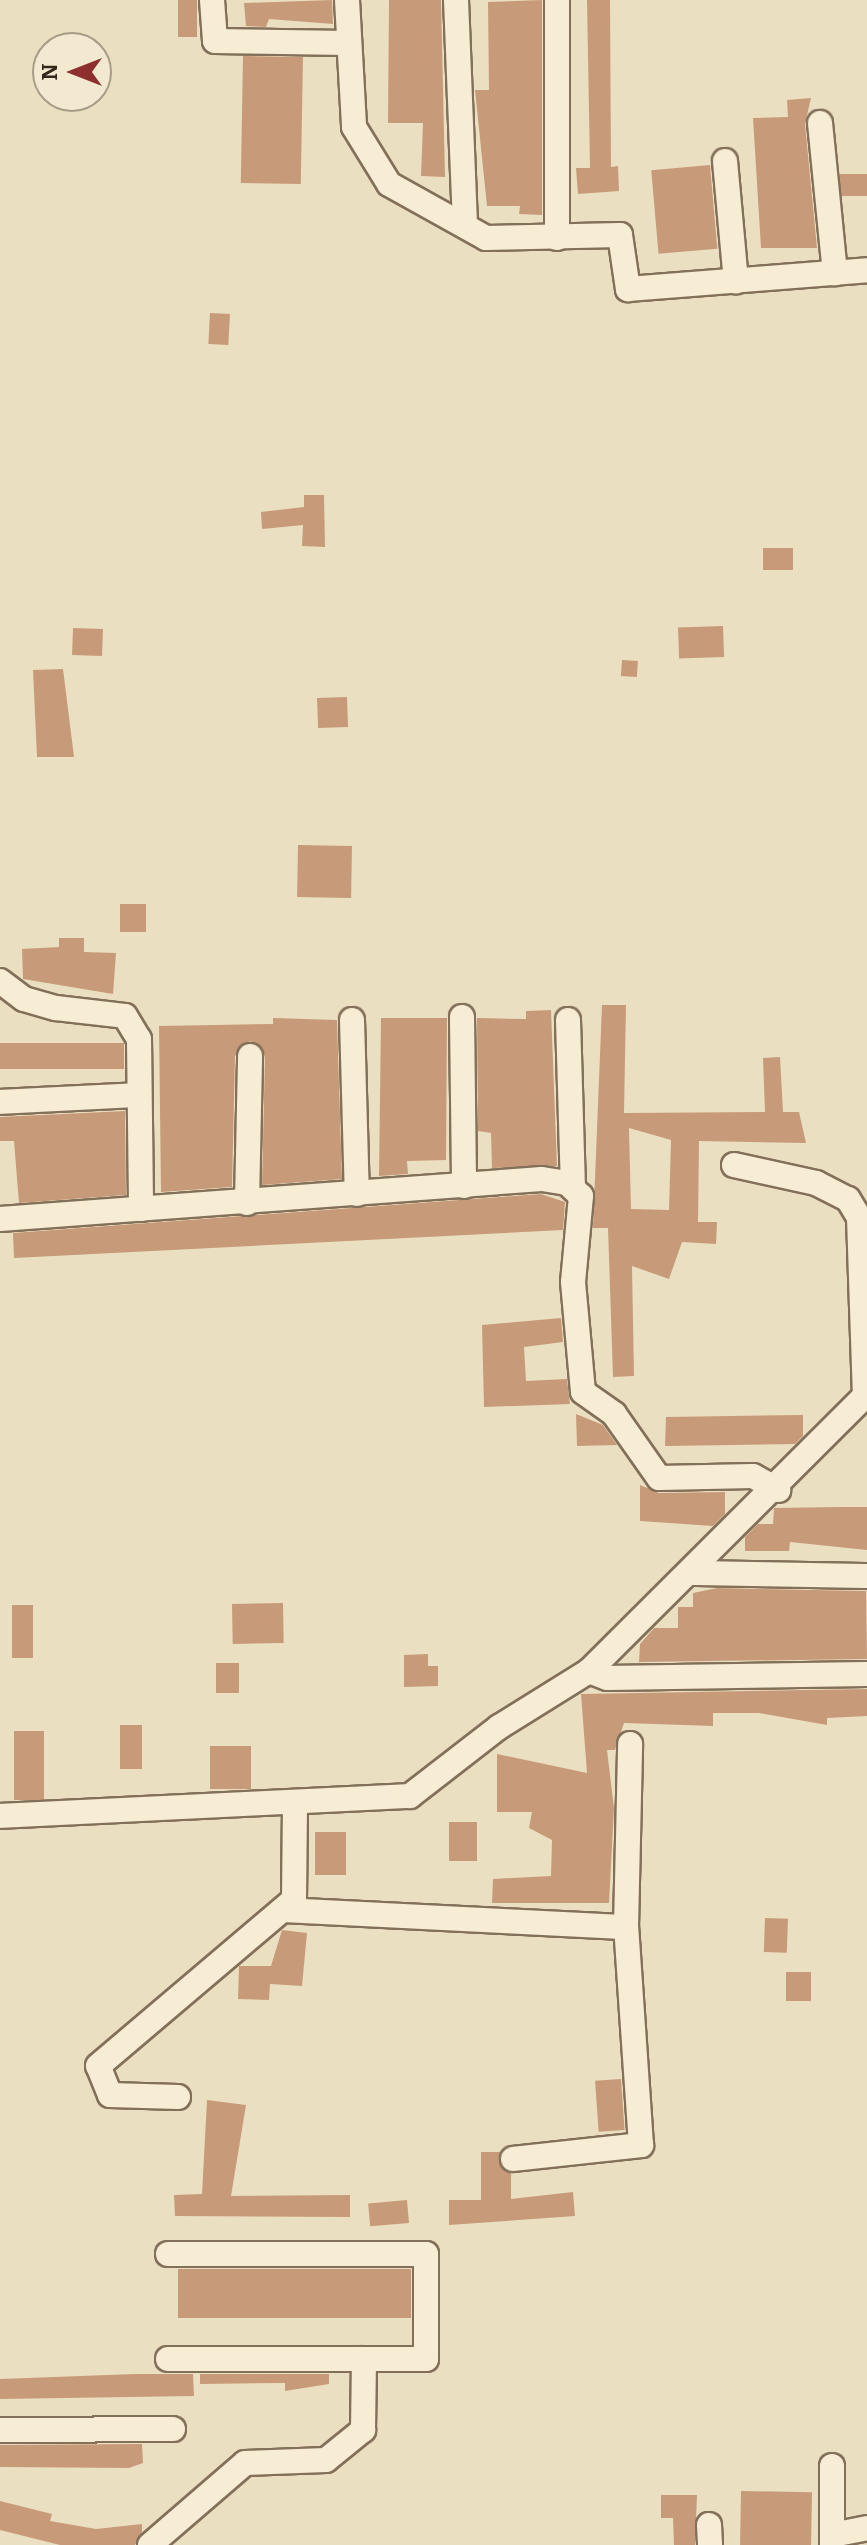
<!DOCTYPE html>
<style>
body{margin:0}
#map{position:relative;width:867px;height:2545px;overflow:hidden;background:#ebdfc1;font-family:Bitter,serif}
div>[style]{position:absolute}
[style*='--x']{left:calc(var(--x)*1px);top:calc(var(--y)*1px);width:calc(var(--w)*1px);rotate:calc(var(--a)*1deg)}
.building>*{inset:0;background:#c79b79;transform-origin:0 0}
.roads{filter:drop-shadow(2px 0 #83705a) drop-shadow(-2px 0 #83705a) drop-shadow(0 2px #83705a) drop-shadow(0 -2px #83705a)}
.minor>*{height:24px;margin:-12px;padding:0 12px;transform-origin:12px;border-radius:12px;background:#f6edd4}
span{translate:-50% -50%;white-space:nowrap;text-align:center;line-height:1.15;-webkit-text-stroke:6px #f3e9d0;paint-order:stroke}
.north{position:absolute;left:32px;top:32px;width:80px;height:80px;box-sizing:border-box;background:#f3e9d0;border:2px solid #a79c88;border-radius:50%;rotate:270deg;font-size:22px;font-weight:700;line-height:32px;text-align:center;color:#34281d}
.north::after{content:'';display:block;margin:auto;width:28px;height:36px;background:#8e2e2d;clip-path:polygon(50% 0,100% 100%,50% 72%,0 100%)}
</style>
<div id="map">
<div class="building">
<i style="left:178px;top:0;width:19px;height:37px"></i>
<i style="clip-path:polygon(332px 0,333px 24px,269px 19px,266px 27px,246px 26px,244px 3px)"></i>
<i style="clip-path:polygon(389px 0,441px 0,445px 177px,421px 176px,423px 123px,388px 123px)"></i>
<i style="clip-path:polygon(542px 0,542px 215px,519px 214px,520px 206px,487px 206px,475px 90px,489px 90px,488px 2px)"></i>
<i style="clip-path:polygon(587px 0,610px 0,611px 167px,618px 166px,619px 191px,578px 194px,576px 168px,590px 168px)"></i>
<i style="left:243px;top:56px;width:60px;height:127px;rotate:1deg"></i>
<i style="clip-path:polygon(811px 98px,805px 124px,817px 248px,761px 248px,753px 118px,788px 117px,787px 100px)"></i>
<i style="left:710px;top:165px;width:84px;height:59px;rotate:85deg"></i>
<i style="left:867px;top:174px;width:22px;height:27px;rotate:90deg"></i>
<i style="left:210px;top:313px;width:20px;height:31px;rotate:3deg"></i>
<i style="clip-path:polygon(304px 495px,324px 495px,325px 547px,302px 546px,303px 525px,262px 529px,261px 512px,304px 507px)"></i>
<i style="left:763px;top:548px;width:30px;height:22px"></i>
<i style="left:723px;top:626px;width:31px;height:45px;rotate:88deg"></i>
<i style="left:73px;top:628px;width:30px;height:27px;rotate:2deg"></i>
<i style="left:622px;top:660px;width:16px;height:16px;rotate:4deg"></i>
<i style="clip-path:polygon(63px 669px,74px 757px,37px 757px,33px 670px)"></i>
<i style="left:347px;top:697px;width:30px;height:30px;rotate:88deg"></i>
<i style="left:298px;top:845px;width:54px;height:52px;rotate:1deg"></i>
<i style="left:120px;top:904px;width:26px;height:28px"></i>
<i style="clip-path:polygon(59px 938px,84px 938px,84px 952px,116px 953px,113px 994px,23px 979px,22px 949px,59px 947px)"></i>
<i style="clip-path:polygon(evenodd,602px 1005px,626px 1005px,624px 1113px,765px 1112px,763px 1058px,780px 1057px,783px 1112px,799px 1112px,806px 1143px,699px 1141px,698px 1222px,717px 1222px,716px 1244px,682px 1242px,669px 1279px,632px 1266px,634px 1376px,613px 1377px,608px 1228px,593px 1228px,602px 1005px,629px 1128px,671px 1140px,669px 1210px,631px 1209px,629px 1128px)"></i>
<i style="clip-path:polygon(551px 1010px,557px 1166px,492px 1168px,491px 1133px,478px 1131px,477px 1018px,526px 1019px,526px 1011px)"></i>
<i style="clip-path:polygon(273px 1018px,337px 1020px,342px 1179px,262px 1185px,265px 1056px,250px 1041px,235px 1056px,232px 1187px,161px 1192px,159px 1026px,273px 1024px)"></i>
<i style="clip-path:polygon(381px 1018px,447px 1018px,446px 1160px,407px 1161px,408px 1174px,379px 1176px)"></i>
<i style="left:124px;top:1043px;width:26px;height:124px;rotate:90deg"></i>
<i style="clip-path:polygon(125px 1111px,126px 1195px,19px 1203px,14px 1141px,0 1141px,0 1117px)"></i>
<i style="clip-path:polygon(541px 1194px,565px 1202px,563px 1230px,14px 1258px,13px 1233px)"></i>
<i style="clip-path:polygon(561px 1318px,563px 1342px,524px 1347px,526px 1381px,567px 1379px,570px 1404px,484px 1407px,482px 1325px)"></i>
<i style="clip-path:polygon(576px 1414px,603px 1425px,617px 1445px,577px 1446px)"></i>
<i style="clip-path:polygon(803px 1415px,803px 1436px,795px 1444px,665px 1446px,666px 1417px)"></i>
<i style="clip-path:polygon(640px 1485px,659px 1493px,725px 1492px,725px 1514px,713px 1526px,640px 1521px)"></i>
<i style="clip-path:polygon(839px 1507px,867px 1507px,867px 1550px,790px 1542px,789px 1551px,745px 1551px,745px 1537px,758px 1524px,773px 1524px,774px 1508px)"></i>
<i style="clip-path:polygon(717px 1588px,866px 1591px,867px 1659px,639px 1662px,640px 1644px,654px 1628px,678px 1628px,678px 1607px,693px 1607px,693px 1593px)"></i>
<i style="left:283px;top:1603px;width:40px;height:51px;rotate:89deg"></i>
<i style="left:12px;top:1605px;width:21px;height:53px"></i>
<i style="clip-path:polygon(428px 1654px,428px 1666px,438px 1666px,438px 1686px,404px 1687px,404px 1655px)"></i>
<i style="left:216px;top:1663px;width:23px;height:30px"></i>
<i style="clip-path:polygon(867px 1689px,867px 1716px,827px 1718px,827px 1725px,759px 1713px,713px 1713px,713px 1726px,624px 1723px,615px 1750px,607px 1750px,614px 1808px,609px 1903px,492px 1903px,493px 1879px,551px 1876px,552px 1840px,529px 1828px,532px 1812px,497px 1812px,497px 1754px,587px 1773px,581px 1694px)"></i>
<i style="left:120px;top:1725px;width:22px;height:44px"></i>
<i style="left:14px;top:1731px;width:30px;height:69px"></i>
<i style="left:210px;top:1746px;width:41px;height:43px"></i>
<i style="left:477px;top:1822px;width:39px;height:28px;rotate:90deg"></i>
<i style="left:315px;top:1832px;width:31px;height:43px"></i>
<i style="left:765px;top:1918px;width:23px;height:34px;rotate:2deg"></i>
<i style="clip-path:polygon(282px 1930px,307px 1933px,302px 1986px,270px 1984px,269px 2000px,238px 1999px,239px 1966px,271px 1966px)"></i>
<i style="left:786px;top:1972px;width:25px;height:29px"></i>
<i style="left:621px;top:2079px;width:51px;height:26px;rotate:86deg"></i>
<i style="clip-path:polygon(207px 2100px,246px 2105px,231px 2196px,350px 2195px,350px 2217px,175px 2216px,174px 2195px,202px 2194px)"></i>
<i style="clip-path:polygon(481px 2152px,500px 2152px,501px 2167px,511px 2174px,511px 2199px,573px 2192px,575px 2216px,449px 2225px,449px 2200px,481px 2200px)"></i>
<i style="left:407px;top:2200px;width:23px;height:39px;rotate:85deg"></i>
<i style="left:178px;top:2269px;width:233px;height:49px"></i>
<i style="clip-path:polygon(135px 2374px,193px 2374px,194px 2396px,0 2399px,0 2379px)"></i>
<i style="clip-path:polygon(200px 2374px,329px 2374px,329px 2384px,285px 2391px,285px 2383px,200px 2384px)"></i>
<i style="clip-path:polygon(142px 2444px,143px 2463px,129px 2468px,0 2467px,0 2445px)"></i>
<i style="left:741px;top:2491px;width:71px;height:54px;rotate:1deg"></i>
<i style="clip-path:polygon(661px 2495px,697px 2495px,695px 2545px,674px 2545px,673px 2518px,661px 2518px)"></i>
<i style="clip-path:polygon(0 2501px,52px 2514px,50px 2521px,96px 2529px,142px 2524px,142px 2532px,135px 2545px,60px 2545px,0 2530px)"></i>
</div>
<div class="roads">
<div class="minor">
<i style="--x:212;--y:0;--w:41;--a:85.8"></i>
<i style="--x:215;--y:41;--w:133;--a:0.9"></i>
<i style="--x:347;--y:0;--w:127;--a:86.8"></i>
<i style="--x:354;--y:127;--w:67;--a:58.4"></i>
<i style="--x:389;--y:184;--w:111;--a:29.1"></i>
<i style="--x:486;--y:238;--w:134;--a:-1.3"></i>
<i style="--x:620;--y:235;--w:55;--a:81.6"></i>
<i style="--x:628;--y:289;--w:240;--a:-4.5"></i>
<i style="--x:456;--y:0;--w:225;--a:87.7"></i>
<i style="--x:557;--y:0;--w:238;--a:90"></i>
<i style="--x:820;--y:123;--w:151;--a:84.3"></i>
<i style="--x:725;--y:161;--w:121;--a:84.8"></i>
<i style="--x:0;--y:981;--w:30;--a:37"></i>
<i style="--x:24;--y:999;--w:33;--a:16"></i>
<i style="--x:56;--y:1008;--w:69;--a:6.6"></i>
<i style="--x:125;--y:1016;--w:27;--a:59"></i>
<i style="--x:139;--y:1039;--w:170;--a:89.3"></i>
<i style="--x:462;--y:1017;--w:169;--a:89.3"></i>
<i style="--x:352;--y:1020;--w:174;--a:88.4"></i>
<i style="--x:568;--y:1020;--w:167;--a:88.3"></i>
<i style="--x:0;--y:1102;--w:139;--a:-2.9"></i>
<i style="--x:734;--y:1165;--w:84;--a:12.4"></i>
<i style="--x:816;--y:1183;--w:36;--a:27"></i>
<i style="--x:848;--y:1199;--w:21;--a:59"></i>
<i style="--x:859;--y:1217;--w:178;--a:88.1"></i>
<i style="--x:247;--y:1203;--w:147;--a:-88.8"></i>
<i style="--x:0;--y:1219;--w:543;--a:-4.22"></i>
<i style="--x:542;--y:1179;--w:25;--a:9"></i>
<i style="--x:567;--y:1183;--w:19;--a:43"></i>
<i style="--x:581;--y:1196;--w:86;--a:95.3"></i>
<i style="--x:573;--y:1282;--w:110;--a:84.8"></i>
<i style="--x:583;--y:1392;--w:38;--a:35"></i>
<i style="--x:614;--y:1414;--w:78;--a:54.9"></i>
<i style="--x:659;--y:1478;--w:94;--a:-1.2"></i>
<i style="--x:753;--y:1476;--w:29;--a:29"></i>
<i style="--x:694;--y:1573;--w:173;--a:1"></i>
<i style="--x:589;--y:1671;--w:19;--a:21"></i>
<i style="--x:607;--y:1678;--w:260;--a:-0.9"></i>
<i style="--x:0;--y:1816;--w:410;--a:-2.8"></i>
<i style="--x:410;--y:1796;--w:113;--a:-37.8"></i>
<i style="--x:499;--y:1727;--w:106;--a:-31.9"></i>
<i style="--x:589;--y:1671;--w:392;--a:-44.9"></i>
<i style="--x:285;--y:1910;--w:341;--a:2.9"></i>
<i style="--x:178;--y:2097;--w:68;--a:-178.3"></i>
<i style="--x:110;--y:2095;--w:31;--a:-112"></i>
<i style="--x:98;--y:2066;--w:257;--a:-40.3"></i>
<i style="--x:294;--y:1900;--w:96;--a:-89.4"></i>
<i style="--x:513;--y:2159;--w:129;--a:-6.2"></i>
<i style="--x:641;--y:2145;--w:219;--a:-93.9"></i>
<i style="--x:626;--y:1927;--w:183;--a:-88.7"></i>
<i style="--x:168;--y:2254;--w:258;--a:0"></i>
<i style="--x:426;--y:2254;--w:105;--a:90"></i>
<i style="--x:426;--y:2359;--w:258;--a:180"></i>
<i style="--x:0;--y:2430;--w:173;--a:-0.3"></i>
<i style="--x:709;--y:2525;--w:20;--a:87"></i>
<i style="--x:832;--y:2535;--w:36;--a:-11"></i>
<i style="--x:150;--y:2545;--w:125;--a:-40.8"></i>
<i style="--x:245;--y:2463;--w:81;--a:-2.1"></i>
<i style="--x:326;--y:2460;--w:48;--a:-39"></i>
<i style="--x:363;--y:2430;--w:71;--a:-89.2"></i>
<i style="--x:832;--y:2545;--w:79;--a:-90"></i>
</div>
</div>
<div class="north">N</div>
</div>
